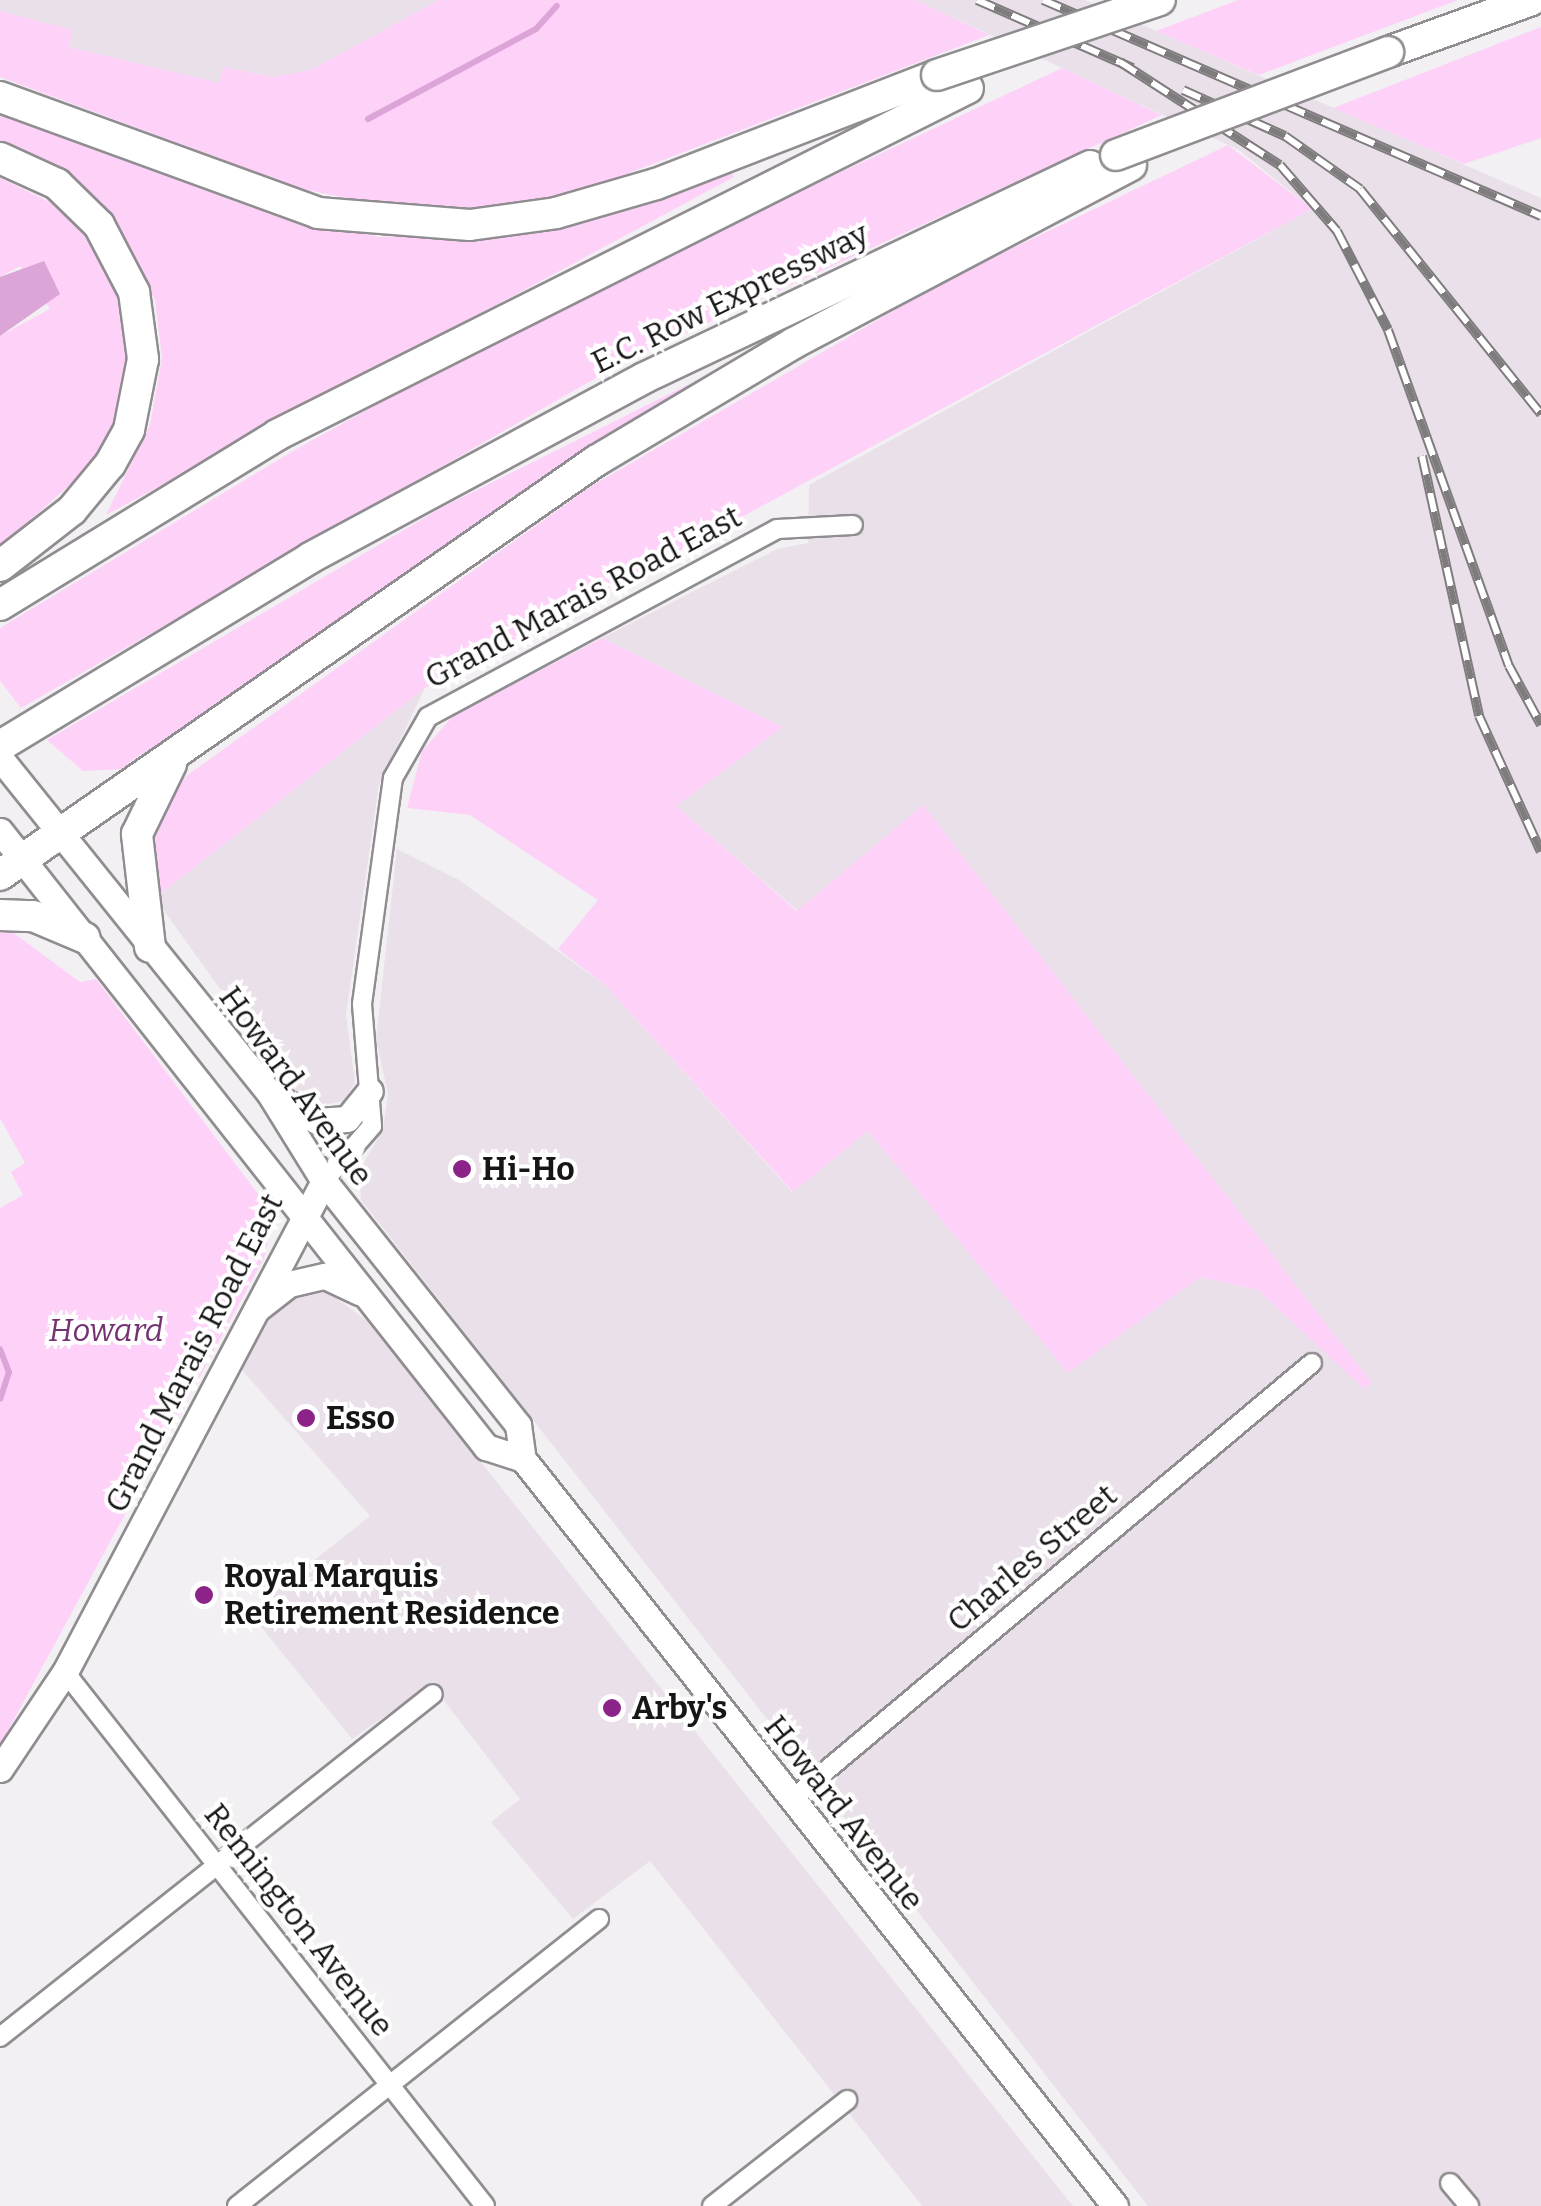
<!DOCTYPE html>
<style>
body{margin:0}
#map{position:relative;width:1541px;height:2206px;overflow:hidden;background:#f3f0f3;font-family:Bitter,serif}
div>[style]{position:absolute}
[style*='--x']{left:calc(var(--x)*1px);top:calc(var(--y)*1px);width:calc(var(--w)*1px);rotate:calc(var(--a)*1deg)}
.built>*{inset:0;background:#eae0e9}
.green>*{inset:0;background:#fed1f9}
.water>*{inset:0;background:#dca5d7}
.stream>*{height:6px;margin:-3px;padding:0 3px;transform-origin:3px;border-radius:3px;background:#dca5d7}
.roads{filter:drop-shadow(2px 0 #908d90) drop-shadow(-2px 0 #908d90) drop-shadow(0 2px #908d90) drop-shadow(0 -2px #908d90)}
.street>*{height:18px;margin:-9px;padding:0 9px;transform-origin:9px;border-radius:9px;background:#fff}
.secondary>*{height:25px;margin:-12.5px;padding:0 12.5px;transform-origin:12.5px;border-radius:12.5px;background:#fff}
.highway>*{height:30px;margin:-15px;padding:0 15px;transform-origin:15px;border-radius:15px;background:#fff}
.rail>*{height:10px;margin-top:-5px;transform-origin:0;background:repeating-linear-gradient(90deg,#fff 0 19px,#7f7c7e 0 38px);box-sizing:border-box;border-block:2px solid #7f7c7e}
.bridges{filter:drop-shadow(2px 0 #908d90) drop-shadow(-2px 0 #908d90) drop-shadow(0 2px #908d90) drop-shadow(0 -2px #908d90)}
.highway-bridge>*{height:30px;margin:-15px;padding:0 15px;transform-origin:15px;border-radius:15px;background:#fff}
.dots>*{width:28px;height:28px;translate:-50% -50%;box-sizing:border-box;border:5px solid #fff;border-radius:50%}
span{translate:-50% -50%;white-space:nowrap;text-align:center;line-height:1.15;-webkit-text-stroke:8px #fff;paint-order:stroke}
.street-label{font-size:32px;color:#171516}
.poi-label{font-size:32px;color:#171516;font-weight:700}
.left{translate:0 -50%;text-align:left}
.park-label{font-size:32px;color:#743371;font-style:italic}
</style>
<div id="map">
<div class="built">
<i style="clip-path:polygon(0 0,439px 0,311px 71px,273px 77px,223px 67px,219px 84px,69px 47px,17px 82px,0 77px)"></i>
<i style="clip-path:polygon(915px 0,1085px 0,1541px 198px,1541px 2206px,1148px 2206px,361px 1200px,359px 1171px,383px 1129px,388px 1094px,376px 1039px,397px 849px,459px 880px,605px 985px,792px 1192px,868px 1131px,1068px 1372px,1199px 1277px,1258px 1290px,1372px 1384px,923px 806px,798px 911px,675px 805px,782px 727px,602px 638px,777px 549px,808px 543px,809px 485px,1312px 209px,1239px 150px)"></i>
<i style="clip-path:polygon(425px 688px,379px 784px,346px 1015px,355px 1083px,343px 1101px,319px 1106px,293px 1091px,155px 898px)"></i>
<i style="clip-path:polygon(317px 1284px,371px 1324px,1073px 2206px,922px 2206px,650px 1861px,573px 1919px,491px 1822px,520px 1799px,431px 1684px,352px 1739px,249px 1612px,370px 1516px,241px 1369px,280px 1299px)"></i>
</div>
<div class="green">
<i style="clip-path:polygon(439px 0,915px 0,989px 35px,595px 186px,503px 208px,421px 213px,302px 189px,0 77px,0 11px,72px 30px,69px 47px,219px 83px,223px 67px,273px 77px,311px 70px)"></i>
<i style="clip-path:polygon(1238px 0,1458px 0,1259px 75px,1156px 31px)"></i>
<i style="clip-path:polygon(1541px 27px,1541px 138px,1464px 164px,1333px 108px)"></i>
<i style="clip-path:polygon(1062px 68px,1162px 115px,629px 359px,21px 708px,0 681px,0 628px,293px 451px,540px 314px)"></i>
<i style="clip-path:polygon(0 114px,253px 208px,378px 237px,531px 232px,730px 171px,734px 177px,106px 515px,150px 425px,162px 358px,155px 300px,109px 214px,0 148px)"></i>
<i style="clip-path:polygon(1228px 145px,1312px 209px,425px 688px,155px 898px,152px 824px,175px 784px,590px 487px,950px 278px)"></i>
<i style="clip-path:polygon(0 178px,62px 208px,93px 239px,129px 317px,132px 365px,119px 422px,91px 466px,0 547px,0 336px,50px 309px,20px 266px,0 277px)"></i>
<i style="clip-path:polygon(777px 340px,149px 763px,142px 753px,121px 769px,83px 771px,47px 740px,443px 507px)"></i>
<i style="clip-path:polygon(602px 638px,783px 727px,676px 806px,797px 911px,923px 805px,1372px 1383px,1364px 1389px,1258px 1290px,1200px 1277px,1068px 1373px,868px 1131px,793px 1192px,605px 985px,558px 949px,598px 900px,470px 815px,407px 808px,422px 751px,453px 716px)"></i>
<i style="clip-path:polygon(0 923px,80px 982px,96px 979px,274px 1215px,264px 1258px,0 1745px,0 1208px,23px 1195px,11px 1172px,25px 1163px,0 1118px)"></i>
</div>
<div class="water">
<i style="clip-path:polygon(44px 261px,60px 294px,0 336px,0 277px)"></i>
</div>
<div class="stream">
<i style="--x:368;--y:119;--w:191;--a:-28.2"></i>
<i style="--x:536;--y:29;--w:31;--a:-48"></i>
<i style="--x:0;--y:1349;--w:25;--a:69"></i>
<i style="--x:9;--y:1372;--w:28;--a:108"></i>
</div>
<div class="roads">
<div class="street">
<i style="--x:324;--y:1181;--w:73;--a:-48.9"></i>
<i style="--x:372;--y:1126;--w:122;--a:-94.7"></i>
<i style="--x:362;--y:1004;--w:228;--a:-82.2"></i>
<i style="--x:393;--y:778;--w:70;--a:-60.2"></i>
<i style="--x:428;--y:717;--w:396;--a:-28.3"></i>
<i style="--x:777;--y:529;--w:76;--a:-3"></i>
<i style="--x:65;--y:1672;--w:679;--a:51.81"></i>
<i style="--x:791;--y:1800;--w:680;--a:-39.99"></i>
<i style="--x:0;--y:2037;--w:552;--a:-38.38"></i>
<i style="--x:1450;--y:2183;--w:30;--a:50"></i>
<i style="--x:237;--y:2206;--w:462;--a:-38.4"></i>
<i style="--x:712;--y:2206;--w:172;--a:-38.1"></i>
</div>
<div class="secondary">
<i style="--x:0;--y:758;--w:431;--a:51.2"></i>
<i style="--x:270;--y:1094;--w:102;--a:58.2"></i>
<i style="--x:324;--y:1181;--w:312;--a:51.5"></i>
<i style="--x:518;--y:1425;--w:34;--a:82"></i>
<i style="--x:523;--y:1459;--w:953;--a:51.6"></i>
<i style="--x:0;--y:831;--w:785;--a:51.73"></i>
<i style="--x:486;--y:1447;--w:39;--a:18"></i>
<i style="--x:275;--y:1096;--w:49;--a:30.8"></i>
<i style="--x:317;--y:1121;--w:30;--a:-4"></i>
<i style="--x:347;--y:1119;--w:36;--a:-51"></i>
<i style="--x:257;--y:1309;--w:41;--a:-38"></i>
<i style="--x:289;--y:1284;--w:37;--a:-13"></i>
<i style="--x:325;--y:1276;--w:38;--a:25"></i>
<i style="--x:0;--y:1769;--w:117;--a:-56.2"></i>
<i style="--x:65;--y:1672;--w:555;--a:-62.19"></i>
</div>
<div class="highway">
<i style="--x:1388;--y:52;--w:153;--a:-19.9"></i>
<i style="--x:0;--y:97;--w:338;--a:20"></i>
<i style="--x:318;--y:213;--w:152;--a:4.5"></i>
<i style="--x:470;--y:225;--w:87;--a:-7.9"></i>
<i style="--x:556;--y:213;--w:104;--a:-16.2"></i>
<i style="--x:656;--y:184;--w:301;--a:-21.2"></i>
<i style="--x:0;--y:158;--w:63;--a:24.5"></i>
<i style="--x:57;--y:184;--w:59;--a:44.3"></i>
<i style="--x:99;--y:225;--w:76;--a:62.4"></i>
<i style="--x:134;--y:292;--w:68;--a:82.3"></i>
<i style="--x:143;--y:359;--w:72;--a:101.2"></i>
<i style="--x:129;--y:430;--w:39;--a:119"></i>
<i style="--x:110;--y:464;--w:60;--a:129.6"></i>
<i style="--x:72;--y:510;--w:91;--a:142.1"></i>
<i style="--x:0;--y:605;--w:325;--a:-31.5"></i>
<i style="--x:277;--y:435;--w:773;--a:-26.66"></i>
<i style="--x:0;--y:746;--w:363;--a:-31.2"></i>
<i style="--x:310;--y:558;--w:379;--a:-28.3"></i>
<i style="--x:644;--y:378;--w:494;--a:-25.4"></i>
<i style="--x:0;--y:875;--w:726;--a:-34.79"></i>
<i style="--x:596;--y:461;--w:230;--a:-30.8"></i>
<i style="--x:794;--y:343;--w:381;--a:-27.8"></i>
<i style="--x:0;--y:915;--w:33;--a:2"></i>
<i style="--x:33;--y:916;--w:56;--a:22.9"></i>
<i style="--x:150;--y:947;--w:114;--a:-96.6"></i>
<i style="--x:137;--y:834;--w:78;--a:-64.1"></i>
</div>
</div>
<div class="rail">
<i style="--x:977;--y:0;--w:170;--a:23.6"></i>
<i style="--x:1043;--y:0;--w:543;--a:23.45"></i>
<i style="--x:1120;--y:62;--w:190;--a:32.8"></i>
<i style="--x:1280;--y:165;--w:87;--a:49.2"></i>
<i style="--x:1337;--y:231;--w:111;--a:62.7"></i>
<i style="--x:1388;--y:330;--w:357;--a:70.2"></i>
<i style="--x:1509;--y:666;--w:67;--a:61.5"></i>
<i style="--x:1183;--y:90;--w:112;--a:24.3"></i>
<i style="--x:1285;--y:136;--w:92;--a:35.2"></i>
<i style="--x:1360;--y:189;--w:289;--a:51.2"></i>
<i style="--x:1422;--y:456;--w:266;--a:77.6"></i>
<i style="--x:1479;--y:716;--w:149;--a:65.5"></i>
</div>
<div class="bridges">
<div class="highway-bridge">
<i style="--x:937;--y:75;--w:235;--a:-18.6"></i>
<i style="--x:1116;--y:155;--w:291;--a:-20.7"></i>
</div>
</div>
<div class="dots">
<i style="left:462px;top:1169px;background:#8c2388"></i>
<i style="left:306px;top:1418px;background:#8c2388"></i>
<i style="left:204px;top:1595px;background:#8c2388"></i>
<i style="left:612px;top:1708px;background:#8c2388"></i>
</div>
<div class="street-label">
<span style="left:730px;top:298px;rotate:-26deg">E.C. Row Expressway</span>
<span style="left:583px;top:597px;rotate:-28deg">Grand Marais Road East</span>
<span style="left:296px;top:1086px;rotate:54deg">Howard Avenue</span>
<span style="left:194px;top:1353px;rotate:-63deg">Grand Marais Road East</span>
<span style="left:1032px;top:1558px;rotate:-40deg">Charles Street</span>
<span style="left:844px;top:1813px;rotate:52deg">Howard Avenue</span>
<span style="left:299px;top:1920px;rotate:52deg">Remington Avenue</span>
</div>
<div class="poi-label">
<span class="left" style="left:482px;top:1169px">Hi-Ho</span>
<span class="left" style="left:326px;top:1418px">Esso</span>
<span class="left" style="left:224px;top:1595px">Royal Marquis<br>Retirement Residence</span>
<span class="left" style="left:632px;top:1708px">Arby's</span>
</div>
<div class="park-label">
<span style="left:106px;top:1330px">Howard</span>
</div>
</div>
